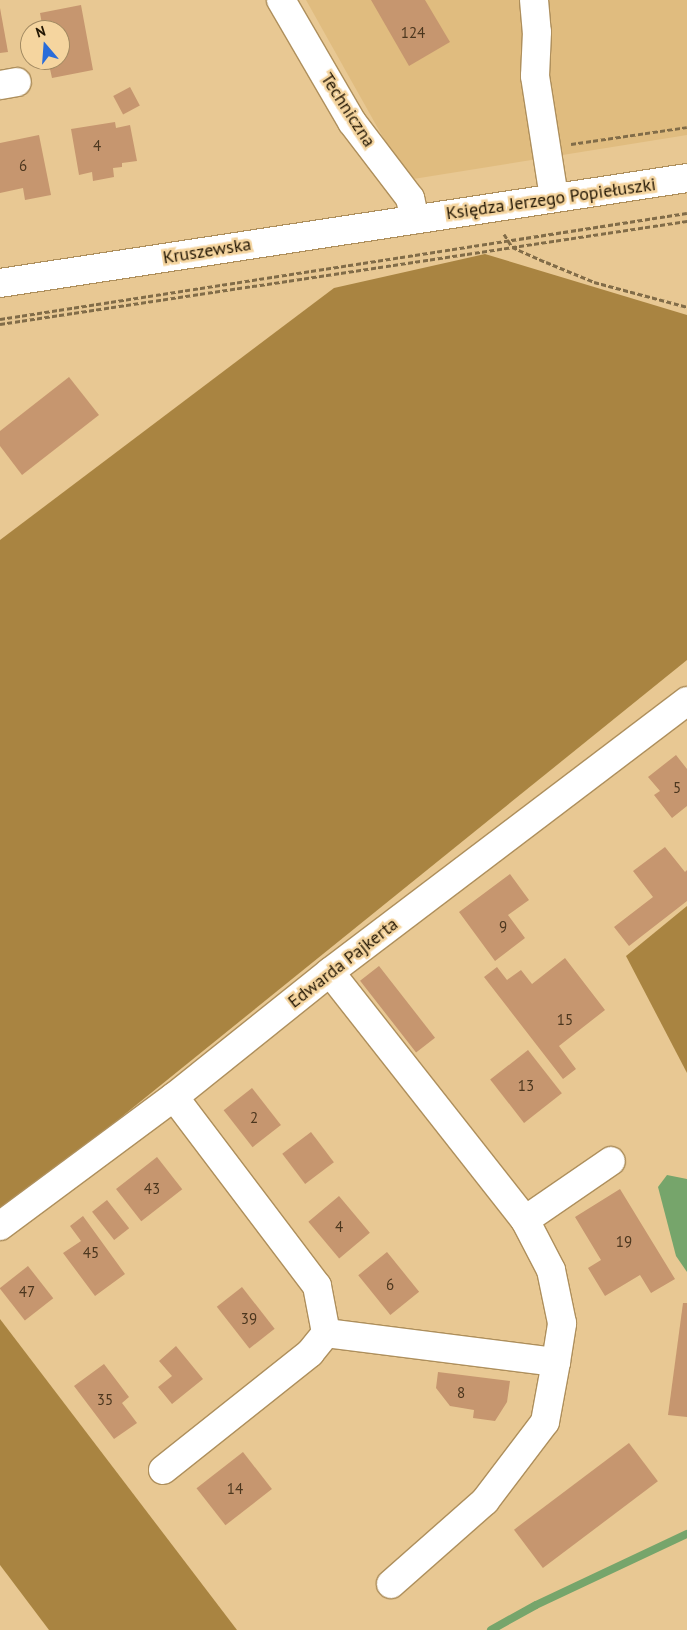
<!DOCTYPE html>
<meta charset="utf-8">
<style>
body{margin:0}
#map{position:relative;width:687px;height:1630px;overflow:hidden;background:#e8c893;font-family:"PT Sans",sans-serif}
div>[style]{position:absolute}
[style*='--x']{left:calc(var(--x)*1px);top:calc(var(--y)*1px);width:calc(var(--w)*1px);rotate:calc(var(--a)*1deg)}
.built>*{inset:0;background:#e0bc7f}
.forest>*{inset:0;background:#a98441}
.water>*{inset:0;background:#76a56b}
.stream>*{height:8px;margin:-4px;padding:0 4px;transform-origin:4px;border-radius:4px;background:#76a56b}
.building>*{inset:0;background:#c6966f;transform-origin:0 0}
.path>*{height:3px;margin-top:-1.5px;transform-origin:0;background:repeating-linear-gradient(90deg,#816c48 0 5px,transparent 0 7.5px)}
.roads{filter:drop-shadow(1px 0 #ae8f5c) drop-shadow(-1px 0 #ae8f5c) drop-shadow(0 1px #ae8f5c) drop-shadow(0 -1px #ae8f5c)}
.minor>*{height:28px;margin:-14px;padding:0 14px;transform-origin:14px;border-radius:14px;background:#fff}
span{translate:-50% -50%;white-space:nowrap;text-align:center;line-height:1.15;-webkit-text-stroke:5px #f5d59f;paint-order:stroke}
.number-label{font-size:15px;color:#4b361e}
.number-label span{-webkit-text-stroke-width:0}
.street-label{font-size:18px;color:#221603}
.north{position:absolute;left:20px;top:20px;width:50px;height:50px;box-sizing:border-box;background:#f5d59f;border:1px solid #a18961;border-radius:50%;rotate:342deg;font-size:14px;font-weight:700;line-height:20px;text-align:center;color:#221603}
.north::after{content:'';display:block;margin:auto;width:18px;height:22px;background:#296cd9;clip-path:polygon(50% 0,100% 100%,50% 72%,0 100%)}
</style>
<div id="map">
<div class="built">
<i style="clip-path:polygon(306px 0,687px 0,687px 135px,407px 180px)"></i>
</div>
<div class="forest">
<i style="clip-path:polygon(485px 254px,687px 315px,687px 660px,0 1215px,0 540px,334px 288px)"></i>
<i style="clip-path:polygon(687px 906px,687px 1073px,626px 956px)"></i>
<i style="clip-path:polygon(0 1319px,237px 1630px,49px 1630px,0 1565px)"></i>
</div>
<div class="water">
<i style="clip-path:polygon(667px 1175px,687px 1179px,687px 1272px,676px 1256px,658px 1187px)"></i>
</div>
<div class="stream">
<i style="--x:491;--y:1630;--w:51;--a:-29.1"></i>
<i style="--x:536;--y:1605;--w:167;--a:-25.2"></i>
</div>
<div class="building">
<i style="clip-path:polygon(371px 0,425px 0,450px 42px,409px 66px)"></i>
<i style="clip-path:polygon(81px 5px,93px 70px,52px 78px,48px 60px,60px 60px,60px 30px,43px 30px,40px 13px)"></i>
<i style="clip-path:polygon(0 8px,8px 52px,0 53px)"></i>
<i style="left:130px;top:87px;width:21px;height:19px;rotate:62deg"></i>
<i style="clip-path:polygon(115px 122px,116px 128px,130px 125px,137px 161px,122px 163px,122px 167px,113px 168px,114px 177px,93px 181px,92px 172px,79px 175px,71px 129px)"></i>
<i style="clip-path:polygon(39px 135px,51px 195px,25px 200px,23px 188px,0 193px,0 143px)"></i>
<i style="clip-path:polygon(69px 377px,99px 415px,22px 475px,0 446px,0 431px)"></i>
<i style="clip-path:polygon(676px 755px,687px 769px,687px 806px,672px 818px,654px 795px,660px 791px,648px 777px)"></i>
<i style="clip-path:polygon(665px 847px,685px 872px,687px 870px,687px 901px,629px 946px,614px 927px,653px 897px,633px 871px)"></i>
<i style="clip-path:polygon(510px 874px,529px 900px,508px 915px,525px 938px,495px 961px,459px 912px)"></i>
<i style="clip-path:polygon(565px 958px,605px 1010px,559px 1046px,576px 1069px,563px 1079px,484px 977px,497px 967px,507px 980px,521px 970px,532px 984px)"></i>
<i style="left:379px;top:966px;width:91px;height:24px;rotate:52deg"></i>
<i style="left:528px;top:1050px;width:55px;height:48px;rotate:52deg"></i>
<i style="left:252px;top:1088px;width:47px;height:36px;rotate:52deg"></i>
<i style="left:311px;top:1132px;width:38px;height:36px;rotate:53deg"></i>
<i style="left:157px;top:1157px;width:41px;height:52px;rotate:52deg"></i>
<i style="clip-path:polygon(620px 1189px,675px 1279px,651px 1293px,640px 1275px,605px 1296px,588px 1268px,601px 1260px,575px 1217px)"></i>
<i style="left:339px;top:1196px;width:48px;height:40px;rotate:50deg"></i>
<i style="left:107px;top:1200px;width:36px;height:19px;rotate:52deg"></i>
<i style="clip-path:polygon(83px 1216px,125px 1274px,95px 1296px,63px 1253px,81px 1241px,70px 1226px)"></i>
<i style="left:387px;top:1252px;width:51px;height:37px;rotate:51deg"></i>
<i style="left:28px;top:1266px;width:41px;height:36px;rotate:52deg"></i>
<i style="left:242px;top:1287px;width:53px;height:32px;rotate:52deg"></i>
<i style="clip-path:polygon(683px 1303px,687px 1303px,687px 1417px,668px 1415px)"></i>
<i style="clip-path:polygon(176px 1346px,203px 1379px,172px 1404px,158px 1387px,172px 1376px,159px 1361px)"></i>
<i style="clip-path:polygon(104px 1364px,129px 1397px,122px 1403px,137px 1423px,114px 1439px,74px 1386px)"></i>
<i style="clip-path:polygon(438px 1372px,510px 1381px,507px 1402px,495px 1421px,473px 1418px,474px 1410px,450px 1406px,436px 1388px)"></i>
<i style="left:629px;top:1443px;width:48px;height:144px;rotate:53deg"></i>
<i style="left:243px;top:1452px;width:47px;height:59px;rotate:52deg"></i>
</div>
<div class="path">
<i style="--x:571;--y:144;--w:117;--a:-8.3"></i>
<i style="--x:504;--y:234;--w:15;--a:58"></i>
<i style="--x:512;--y:247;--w:37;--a:24"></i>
<i style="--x:546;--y:262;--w:52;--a:22.6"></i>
<i style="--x:594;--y:282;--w:96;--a:15"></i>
<i style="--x:0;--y:319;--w:695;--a:-8.77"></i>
<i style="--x:0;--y:324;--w:695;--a:-8.53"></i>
</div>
<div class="roads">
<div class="minor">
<i style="--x:281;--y:0;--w:141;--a:59.8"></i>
<i style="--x:352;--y:122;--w:96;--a:52.7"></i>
<i style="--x:410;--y:198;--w:22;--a:77"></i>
<i style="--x:534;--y:0;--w:32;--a:85"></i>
<i style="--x:537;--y:32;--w:44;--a:92.6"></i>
<i style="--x:535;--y:76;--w:123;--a:81.1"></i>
<i style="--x:0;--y:85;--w:17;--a:-10"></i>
<i style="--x:0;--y:283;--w:695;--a:-8.69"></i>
<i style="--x:525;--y:1220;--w:104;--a:-34.5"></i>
<i style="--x:0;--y:1226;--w:217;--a:-36.6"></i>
<i style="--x:174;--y:1097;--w:200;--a:-38.7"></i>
<i style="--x:330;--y:972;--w:448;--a:-37.2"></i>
<i style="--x:326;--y:1333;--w:232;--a:7.2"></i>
<i style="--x:556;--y:1362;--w:39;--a:-81"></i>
<i style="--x:562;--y:1323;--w:54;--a:-101.7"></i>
<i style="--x:551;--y:1270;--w:56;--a:-117.5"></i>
<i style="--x:525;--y:1220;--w:315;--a:-128.2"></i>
<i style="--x:163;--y:1470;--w:188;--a:-38.5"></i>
<i style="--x:310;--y:1353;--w:26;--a:-51"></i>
<i style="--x:326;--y:1333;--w:48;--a:-100.8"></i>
<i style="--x:317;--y:1286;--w:237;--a:-127.1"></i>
<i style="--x:391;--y:1584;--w:125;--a:-41.4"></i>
<i style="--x:485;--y:1501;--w:99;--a:-52.8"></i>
<i style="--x:545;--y:1422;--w:61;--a:-79.6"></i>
</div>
</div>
<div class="number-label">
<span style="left:413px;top:33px">124</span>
<span style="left:97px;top:146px">4</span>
<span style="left:23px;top:166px">6</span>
<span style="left:677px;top:788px">5</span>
<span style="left:503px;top:927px">9</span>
<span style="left:565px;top:1020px">15</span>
<span style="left:526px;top:1086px">13</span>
<span style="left:254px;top:1118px">2</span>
<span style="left:152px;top:1189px">43</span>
<span style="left:339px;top:1227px">4</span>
<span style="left:624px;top:1242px">19</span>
<span style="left:91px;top:1253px">45</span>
<span style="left:390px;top:1285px">6</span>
<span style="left:27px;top:1292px">47</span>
<span style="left:249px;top:1319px">39</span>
<span style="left:461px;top:1393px">8</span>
<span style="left:105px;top:1400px">35</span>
<span style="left:235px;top:1489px">14</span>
</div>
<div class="street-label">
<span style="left:348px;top:110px;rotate:57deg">Techniczna</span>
<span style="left:551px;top:199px;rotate:-8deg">Księdza Jerzego Popiełuszki</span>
<span style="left:207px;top:251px;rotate:-9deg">Kruszewska</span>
<span style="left:343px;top:963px;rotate:-38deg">Edwarda Pajkerta</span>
</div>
<div class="north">N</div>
</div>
